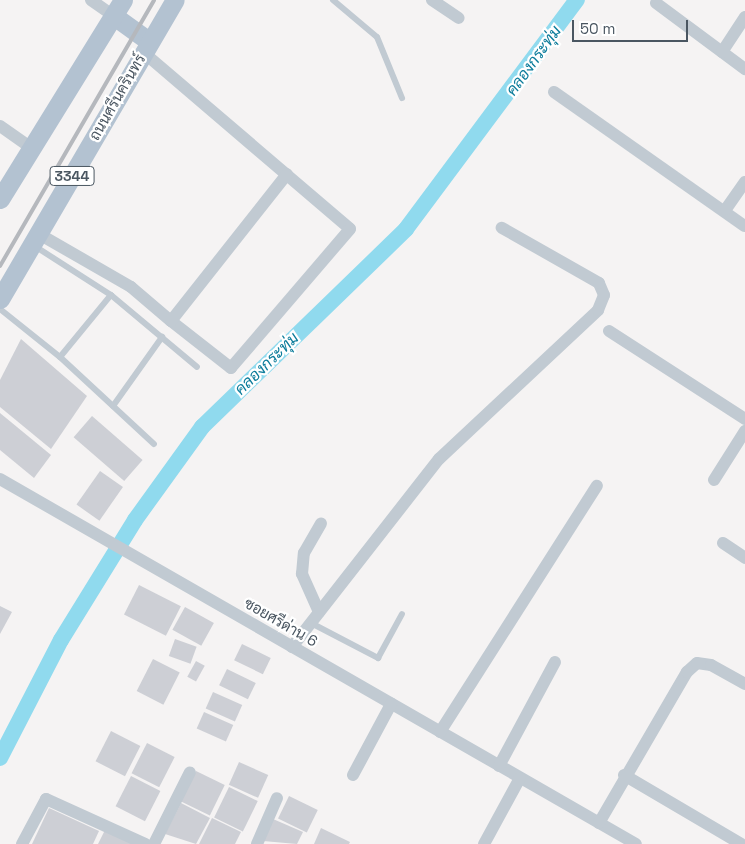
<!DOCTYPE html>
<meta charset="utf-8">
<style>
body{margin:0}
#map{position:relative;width:745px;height:844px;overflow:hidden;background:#f5f3f3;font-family:"Space Grotesk",Sarabun,sans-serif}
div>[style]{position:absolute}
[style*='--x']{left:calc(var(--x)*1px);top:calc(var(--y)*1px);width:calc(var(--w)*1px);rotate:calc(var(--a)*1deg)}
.canal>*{height:16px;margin:-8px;padding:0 8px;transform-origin:8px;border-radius:8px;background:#90daee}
.building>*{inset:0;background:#cdcfd5;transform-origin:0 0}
.service>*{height:6px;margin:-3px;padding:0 3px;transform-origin:3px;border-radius:3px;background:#c1cad2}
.minor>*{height:12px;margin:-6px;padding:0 6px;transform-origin:6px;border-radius:6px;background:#c1cad2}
.primary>*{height:19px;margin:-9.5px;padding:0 9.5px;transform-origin:9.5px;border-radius:9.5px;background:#b3c2d1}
.rail>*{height:4px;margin:-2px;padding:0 2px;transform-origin:2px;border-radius:2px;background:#b5b8bd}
span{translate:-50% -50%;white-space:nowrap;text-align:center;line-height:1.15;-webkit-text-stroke:4.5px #fff;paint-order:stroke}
.shield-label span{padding:1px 4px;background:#fff;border:1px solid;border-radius:4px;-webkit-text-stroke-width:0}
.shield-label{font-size:14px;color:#4a5661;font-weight:700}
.street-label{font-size:15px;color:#4a5661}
.water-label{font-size:16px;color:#0c7c9b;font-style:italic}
.scale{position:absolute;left:572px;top:20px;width:116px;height:22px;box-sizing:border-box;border:2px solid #4a5661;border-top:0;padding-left:6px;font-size:15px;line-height:18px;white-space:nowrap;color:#4a5661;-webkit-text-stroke:4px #fff;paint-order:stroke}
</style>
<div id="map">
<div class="canal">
<i style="--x:0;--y:758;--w:133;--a:-62.7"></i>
<i style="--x:61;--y:640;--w:141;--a:-58.3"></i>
<i style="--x:135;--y:520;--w:115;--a:-54.2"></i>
<i style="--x:202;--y:427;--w:284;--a:-44.1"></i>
<i style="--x:406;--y:229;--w:286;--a:-53.3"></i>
</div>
<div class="building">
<i style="clip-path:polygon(21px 339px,87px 396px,51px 449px,0 407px,0 380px)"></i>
<i style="clip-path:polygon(0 413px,51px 455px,34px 478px,0 450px)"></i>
<i style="left:92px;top:416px;width:67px;height:28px;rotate:41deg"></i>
<i style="left:100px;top:471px;width:28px;height:41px;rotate:35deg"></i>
<i style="left:139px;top:585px;width:47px;height:33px;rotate:27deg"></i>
<i style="clip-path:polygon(0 606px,12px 612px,0 634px)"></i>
<i style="left:185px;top:607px;width:33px;height:26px;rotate:29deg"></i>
<i style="left:175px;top:639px;width:23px;height:18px;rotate:20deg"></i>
<i style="left:242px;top:644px;width:32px;height:18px;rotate:26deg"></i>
<i style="left:153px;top:659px;width:30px;height:36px;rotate:27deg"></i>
<i style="left:196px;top:661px;width:10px;height:18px;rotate:29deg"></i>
<i style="left:227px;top:669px;width:32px;height:18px;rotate:26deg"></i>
<i style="left:213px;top:692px;width:32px;height:18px;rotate:24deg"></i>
<i style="left:204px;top:712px;width:32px;height:18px;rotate:24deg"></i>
<i style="left:111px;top:731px;width:33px;height:34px;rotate:27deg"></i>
<i style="left:147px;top:743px;width:31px;height:34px;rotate:27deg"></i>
<i style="left:239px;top:762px;width:32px;height:25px;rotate:24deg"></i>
<i style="left:196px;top:771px;width:32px;height:34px;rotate:26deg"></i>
<i style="left:131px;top:776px;width:33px;height:34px;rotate:27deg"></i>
<i style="left:229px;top:787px;width:32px;height:34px;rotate:26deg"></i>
<i style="left:289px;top:796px;width:32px;height:25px;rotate:26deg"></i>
<i style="clip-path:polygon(181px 803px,210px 818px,196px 844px,165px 834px)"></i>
<i style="clip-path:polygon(49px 808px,99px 831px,93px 844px,32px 844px)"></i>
<i style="clip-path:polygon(212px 818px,241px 832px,235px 844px,199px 844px)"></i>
<i style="clip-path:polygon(273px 819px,303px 832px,297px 844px,263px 841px)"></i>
<i style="clip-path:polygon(321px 828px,350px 842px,349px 844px,314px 844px)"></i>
<i style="clip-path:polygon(105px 830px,134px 844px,98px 844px)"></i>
</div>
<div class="service">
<i style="--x:333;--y:0;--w:57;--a:40.1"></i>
<i style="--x:377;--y:37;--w:66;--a:67.7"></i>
<i style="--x:33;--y:245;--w:93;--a:32.7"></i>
<i style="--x:111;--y:295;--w:112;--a:39.9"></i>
<i style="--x:0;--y:309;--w:77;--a:38.7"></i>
<i style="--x:60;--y:357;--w:128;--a:42.8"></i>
<i style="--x:60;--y:357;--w:80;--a:-50.6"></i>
<i style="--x:113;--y:406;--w:85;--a:-54.6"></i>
<i style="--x:311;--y:623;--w:76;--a:27.6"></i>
<i style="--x:378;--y:658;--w:50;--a:-61.4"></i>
</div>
<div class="minor">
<i style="--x:91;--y:0;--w:28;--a:35"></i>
<i style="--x:432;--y:0;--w:32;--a:34"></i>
<i style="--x:656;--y:3;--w:111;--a:36.6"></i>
<i style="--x:143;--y:52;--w:272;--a:40.5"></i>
<i style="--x:350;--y:229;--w:183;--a:130.6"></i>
<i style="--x:231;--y:368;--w:76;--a:-141.9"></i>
<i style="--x:722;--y:52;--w:42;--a:-56.7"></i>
<i style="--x:554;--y:92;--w:233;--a:35.1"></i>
<i style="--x:0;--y:126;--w:37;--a:35"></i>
<i style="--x:726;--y:209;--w:33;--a:-55"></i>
<i style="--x:39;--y:234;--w:106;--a:29.9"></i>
<i style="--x:131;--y:287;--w:52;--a:40.4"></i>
<i style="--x:171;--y:321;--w:187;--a:-51.7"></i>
<i style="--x:609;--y:331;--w:162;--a:32.9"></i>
<i style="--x:0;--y:479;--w:733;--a:29.85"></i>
<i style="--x:714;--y:480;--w:58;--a:-57.7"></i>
<i style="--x:723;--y:543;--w:27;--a:34"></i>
<i style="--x:319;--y:612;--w:42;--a:-114.1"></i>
<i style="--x:302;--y:574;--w:21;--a:-85"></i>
<i style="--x:304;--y:553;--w:34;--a:-60"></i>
<i style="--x:292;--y:647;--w:239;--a:-52"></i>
<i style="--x:439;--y:459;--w:218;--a:-43.1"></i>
<i style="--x:598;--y:310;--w:16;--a:-68"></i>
<i style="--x:604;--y:295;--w:13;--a:-113"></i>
<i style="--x:599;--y:283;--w:112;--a:-150.4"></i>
<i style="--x:440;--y:732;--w:292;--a:-57.5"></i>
<i style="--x:499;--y:766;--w:118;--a:-61.7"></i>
<i style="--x:353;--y:775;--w:81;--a:-61.8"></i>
<i style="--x:624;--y:775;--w:136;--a:30.5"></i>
<i style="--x:599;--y:823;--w:175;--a:-59.8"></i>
<i style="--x:687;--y:672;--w:13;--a:-42"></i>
<i style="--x:697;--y:663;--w:14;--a:8"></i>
<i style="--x:711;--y:665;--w:39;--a:29"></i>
<i style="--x:22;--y:844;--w:51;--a:-61.9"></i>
<i style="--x:46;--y:799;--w:109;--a:24.4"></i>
<i style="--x:154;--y:844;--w:80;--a:-63.4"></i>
<i style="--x:257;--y:844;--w:50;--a:-66.5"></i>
<i style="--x:484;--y:844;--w:75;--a:-61.4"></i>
</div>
<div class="primary">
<i style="--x:114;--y:16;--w:44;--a:35.8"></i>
<i style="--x:0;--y:199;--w:234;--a:-58.3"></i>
<i style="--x:0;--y:299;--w:346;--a:-59.7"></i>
</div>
<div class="rail">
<i style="--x:0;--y:266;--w:307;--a:-59.9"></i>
</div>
<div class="shield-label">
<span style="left:72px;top:176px">3344</span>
</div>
<div class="street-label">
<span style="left:117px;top:97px;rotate:-60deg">ถนนศรีนครินทร์</span>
<span style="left:281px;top:622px;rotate:30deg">ซอยศรีด่าน 6</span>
</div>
<div class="water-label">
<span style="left:534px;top:61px;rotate:-54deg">คลองกระทุ่ม</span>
<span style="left:267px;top:364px;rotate:-44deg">คลองกระทุ่ม</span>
</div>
<div class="scale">50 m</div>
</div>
